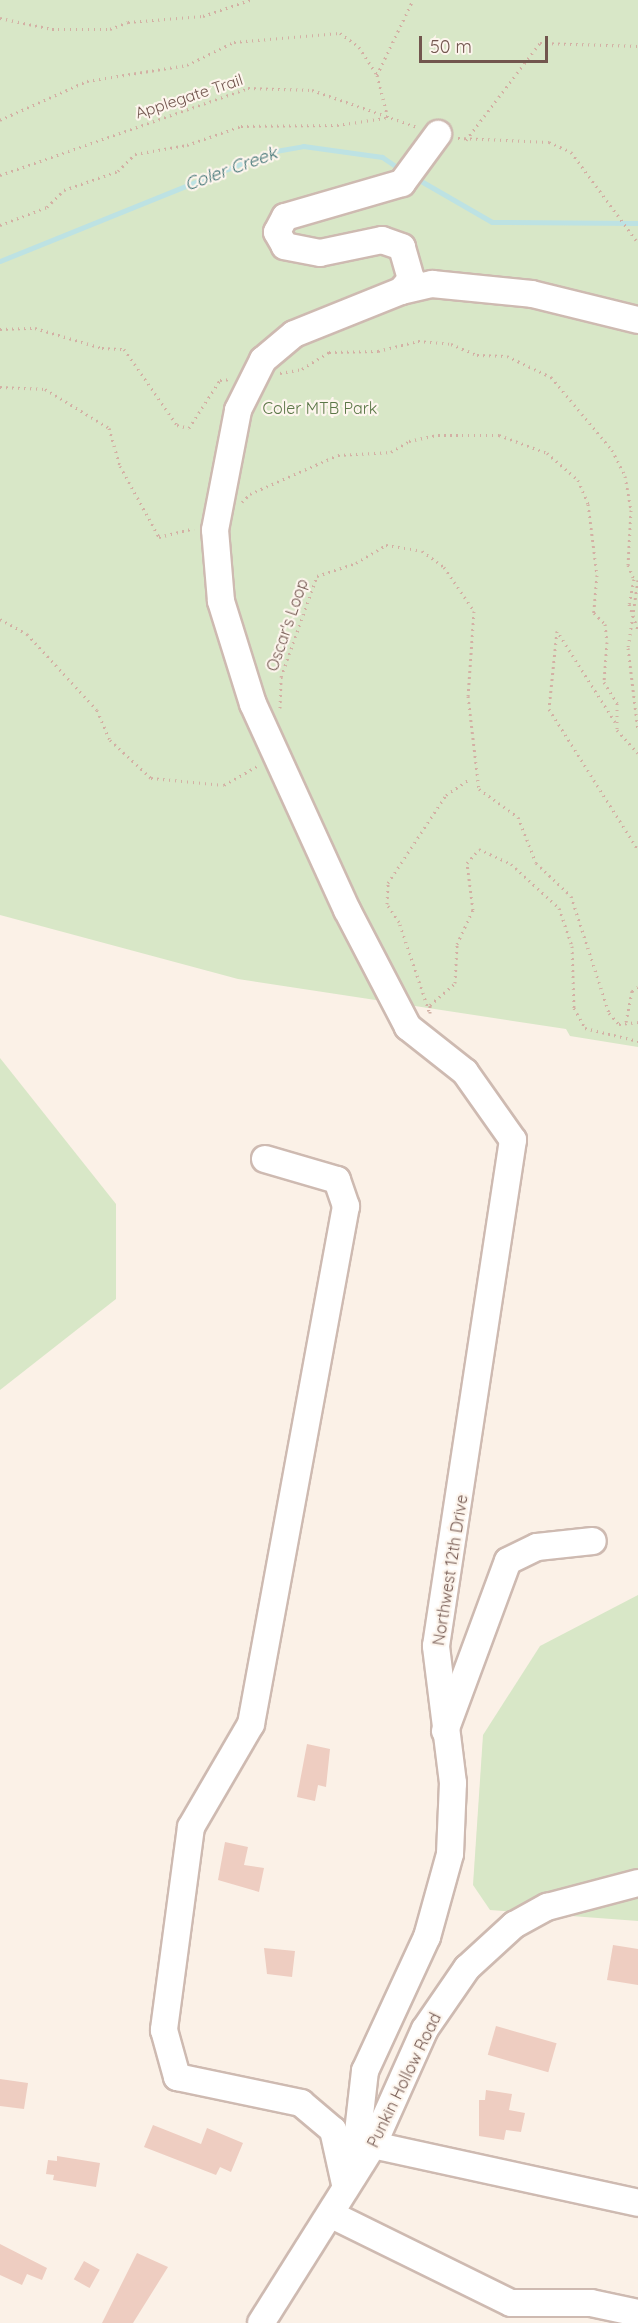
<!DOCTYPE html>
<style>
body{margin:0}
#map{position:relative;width:638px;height:2323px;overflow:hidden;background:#fbf1e7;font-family:Quicksand,sans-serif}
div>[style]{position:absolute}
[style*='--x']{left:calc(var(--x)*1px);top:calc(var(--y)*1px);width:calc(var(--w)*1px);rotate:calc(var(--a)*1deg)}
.green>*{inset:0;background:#d8e7c7}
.stream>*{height:5px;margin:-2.5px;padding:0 2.5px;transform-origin:2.5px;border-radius:2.5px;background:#bde2e3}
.building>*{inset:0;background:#eecdc1;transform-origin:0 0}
.path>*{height:3px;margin-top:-1.5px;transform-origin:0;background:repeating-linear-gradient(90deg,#d3b0a4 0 1.5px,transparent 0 6px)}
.roads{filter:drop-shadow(2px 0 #cebab1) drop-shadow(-2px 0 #cebab1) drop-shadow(0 2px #cebab1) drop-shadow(0 -2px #cebab1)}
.minor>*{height:26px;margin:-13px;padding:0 13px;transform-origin:13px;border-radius:13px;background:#fff}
span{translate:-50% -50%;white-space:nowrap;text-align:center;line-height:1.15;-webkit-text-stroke:4.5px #fdf5ed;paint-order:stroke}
.street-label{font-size:16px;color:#72564e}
.park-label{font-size:16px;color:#5b7747}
.water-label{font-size:18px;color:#427476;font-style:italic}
.scale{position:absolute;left:419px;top:36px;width:129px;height:27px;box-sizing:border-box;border:3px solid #72564e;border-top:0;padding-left:8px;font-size:18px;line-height:21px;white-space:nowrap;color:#72564e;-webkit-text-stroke:4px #fdf5ed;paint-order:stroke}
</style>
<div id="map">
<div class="green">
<i style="clip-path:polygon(0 0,638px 0,638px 1047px,570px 1036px,566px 1029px,238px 979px,0 915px)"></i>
<i style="clip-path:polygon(0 1058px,116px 1204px,116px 1299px,0 1390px)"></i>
<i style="clip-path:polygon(638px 1595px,638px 1921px,490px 1910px,473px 1885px,483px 1735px,540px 1646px)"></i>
</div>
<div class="stream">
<i style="--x:414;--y:177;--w:90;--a:30"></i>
<i style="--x:492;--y:222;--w:146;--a:0.4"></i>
<i style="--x:0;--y:261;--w:291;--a:-22"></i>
<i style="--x:270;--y:152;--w:34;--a:-10"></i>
<i style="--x:303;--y:146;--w:80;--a:7.9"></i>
<i style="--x:382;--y:157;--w:25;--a:34"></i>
</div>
<div class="building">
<i style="clip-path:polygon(307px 1744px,330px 1749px,326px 1787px,318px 1785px,315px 1801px,297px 1797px)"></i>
<i style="clip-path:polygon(225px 1842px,248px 1847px,244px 1865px,264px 1868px,259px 1892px,218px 1880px)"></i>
<i style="clip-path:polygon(613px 1945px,638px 1949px,638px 1985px,607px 1980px)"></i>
<i style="clip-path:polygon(264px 1948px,295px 1951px,292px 1977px,267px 1974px)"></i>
<i style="left:496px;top:2026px;width:63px;height:30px;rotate:16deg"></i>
<i style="clip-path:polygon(0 2079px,28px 2083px,24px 2109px,0 2106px)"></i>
<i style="clip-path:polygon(486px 2090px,512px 2094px,509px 2110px,525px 2113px,521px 2132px,506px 2130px,504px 2140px,479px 2136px,479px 2100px,485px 2100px)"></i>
<i style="clip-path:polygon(153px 2125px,201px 2144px,207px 2128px,243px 2143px,231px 2172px,220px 2167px,216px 2175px,144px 2147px)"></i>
<i style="clip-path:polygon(57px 2156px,100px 2163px,96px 2187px,53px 2180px,54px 2175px,46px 2174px,48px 2160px,57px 2161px)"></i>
<i style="clip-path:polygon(0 2244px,47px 2268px,42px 2280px,27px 2274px,22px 2285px,0 2275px)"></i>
<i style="clip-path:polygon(137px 2253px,168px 2267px,133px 2323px,102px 2323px)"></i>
<i style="left:84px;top:2261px;width:18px;height:21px;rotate:29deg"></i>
</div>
<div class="path">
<i style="--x:0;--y:18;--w:53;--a:11.9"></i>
<i style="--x:52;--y:29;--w:58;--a:0"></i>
<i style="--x:110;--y:29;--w:19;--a:-21"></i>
<i style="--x:128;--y:22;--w:75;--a:-4.6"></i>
<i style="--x:203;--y:16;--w:50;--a:-18.8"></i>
<i style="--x:377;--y:75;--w:83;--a:-64.4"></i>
<i style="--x:0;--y:120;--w:95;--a:-24.1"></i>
<i style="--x:87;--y:81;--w:101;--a:-9.1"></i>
<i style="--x:187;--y:65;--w:52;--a:-26.1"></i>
<i style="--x:234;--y:42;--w:106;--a:-4.9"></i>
<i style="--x:340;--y:33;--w:24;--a:36"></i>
<i style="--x:359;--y:47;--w:33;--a:57"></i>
<i style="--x:377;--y:75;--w:44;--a:75.7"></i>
<i style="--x:458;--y:138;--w:91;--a:2.5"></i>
<i style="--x:549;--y:142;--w:24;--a:24"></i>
<i style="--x:571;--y:152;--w:113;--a:53.6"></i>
<i style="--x:466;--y:140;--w:122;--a:-52.7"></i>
<i style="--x:540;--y:43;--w:98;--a:1.8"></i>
<i style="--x:0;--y:175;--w:263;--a:-19.3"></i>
<i style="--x:248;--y:88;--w:64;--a:1.8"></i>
<i style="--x:312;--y:90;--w:111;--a:19.4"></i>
<i style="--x:0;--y:225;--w:50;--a:-21"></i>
<i style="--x:47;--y:207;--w:24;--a:-45"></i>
<i style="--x:64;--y:190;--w:57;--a:-19.4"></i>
<i style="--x:118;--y:171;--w:24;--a:-45"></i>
<i style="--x:135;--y:154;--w:53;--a:-9.8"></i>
<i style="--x:187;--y:145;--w:57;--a:-19.4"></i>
<i style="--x:241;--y:126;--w:96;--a:-0.6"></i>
<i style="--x:337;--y:125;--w:49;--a:-8.1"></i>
<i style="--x:0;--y:329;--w:35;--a:-2"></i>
<i style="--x:35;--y:328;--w:70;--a:16.6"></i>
<i style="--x:102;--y:348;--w:22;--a:3"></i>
<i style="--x:124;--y:349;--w:93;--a:55.1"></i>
<i style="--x:177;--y:425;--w:12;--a:14"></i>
<i style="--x:189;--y:428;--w:57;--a:-57.1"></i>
<i style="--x:220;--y:380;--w:12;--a:-5"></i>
<i style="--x:280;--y:373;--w:22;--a:-10"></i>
<i style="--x:302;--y:369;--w:32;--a:-32"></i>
<i style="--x:329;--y:352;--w:49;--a:-1.2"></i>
<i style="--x:378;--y:351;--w:41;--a:-14"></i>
<i style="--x:418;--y:341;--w:33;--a:5"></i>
<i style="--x:451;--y:344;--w:28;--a:23"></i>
<i style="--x:477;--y:355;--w:30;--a:2"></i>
<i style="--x:507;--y:356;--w:49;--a:25.5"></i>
<i style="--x:551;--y:377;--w:95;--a:50.1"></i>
<i style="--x:612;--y:450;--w:29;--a:63"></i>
<i style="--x:625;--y:476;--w:35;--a:80"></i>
<i style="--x:631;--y:510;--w:55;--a:93.1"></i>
<i style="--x:628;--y:565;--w:15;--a:67"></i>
<i style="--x:634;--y:579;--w:25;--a:101"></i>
<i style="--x:629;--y:604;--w:28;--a:71"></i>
<i style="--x:0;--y:387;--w:45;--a:2.5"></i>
<i style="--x:45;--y:389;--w:75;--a:31.4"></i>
<i style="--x:109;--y:428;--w:40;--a:74"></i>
<i style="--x:120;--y:466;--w:81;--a:61.2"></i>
<i style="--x:159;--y:537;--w:36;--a:-14"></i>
<i style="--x:242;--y:502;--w:11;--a:-45"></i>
<i style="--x:250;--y:494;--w:96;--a:-23.9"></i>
<i style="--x:338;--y:455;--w:53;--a:-3.2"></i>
<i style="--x:391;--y:452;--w:21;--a:-31"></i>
<i style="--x:409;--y:441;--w:30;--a:-12"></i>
<i style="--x:438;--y:435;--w:61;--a:0"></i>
<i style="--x:499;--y:435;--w:51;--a:20.6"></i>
<i style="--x:547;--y:453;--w:41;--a:41.1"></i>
<i style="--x:578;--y:480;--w:26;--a:67"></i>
<i style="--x:588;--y:504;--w:72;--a:82.8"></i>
<i style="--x:597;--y:575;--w:38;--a:95"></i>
<i style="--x:594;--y:613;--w:16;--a:45"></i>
<i style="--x:605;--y:624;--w:18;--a:84"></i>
<i style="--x:607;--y:642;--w:40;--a:94.3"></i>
<i style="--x:604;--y:682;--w:25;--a:58"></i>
<i style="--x:617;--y:703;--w:27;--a:90"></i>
<i style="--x:617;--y:730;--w:31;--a:48"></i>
<i style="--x:638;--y:580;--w:69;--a:98.4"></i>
<i style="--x:628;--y:648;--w:84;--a:83.1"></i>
<i style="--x:0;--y:619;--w:31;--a:29"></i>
<i style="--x:27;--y:634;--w:103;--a:47.4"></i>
<i style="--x:97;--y:710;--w:33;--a:67"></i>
<i style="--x:110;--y:740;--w:56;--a:42.8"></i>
<i style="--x:151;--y:778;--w:73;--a:5.5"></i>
<i style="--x:224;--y:785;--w:40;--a:-29.7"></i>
<i style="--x:280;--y:708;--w:31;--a:-88"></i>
<i style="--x:281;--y:677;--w:107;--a:-70.4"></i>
<i style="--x:317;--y:576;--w:41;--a:-18.4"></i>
<i style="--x:356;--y:563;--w:35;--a:-31"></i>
<i style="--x:386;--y:545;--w:36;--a:9"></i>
<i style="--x:422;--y:551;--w:27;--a:36"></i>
<i style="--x:444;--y:567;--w:53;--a:55.7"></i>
<i style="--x:474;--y:611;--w:85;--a:94"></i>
<i style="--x:468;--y:696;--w:94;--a:83.3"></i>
<i style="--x:479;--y:789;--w:48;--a:35.7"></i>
<i style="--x:518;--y:817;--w:49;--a:68.6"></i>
<i style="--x:536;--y:863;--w:48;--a:43.3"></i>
<i style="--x:571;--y:896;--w:123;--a:72"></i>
<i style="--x:609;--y:1013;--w:15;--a:48"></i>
<i style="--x:619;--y:1024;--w:19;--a:-6"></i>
<i style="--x:615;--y:722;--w:108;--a:-122.5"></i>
<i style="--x:557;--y:631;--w:78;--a:95.9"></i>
<i style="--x:549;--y:709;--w:167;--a:57.7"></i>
<i style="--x:429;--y:1011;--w:94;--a:-108.6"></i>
<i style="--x:399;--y:922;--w:22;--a:-124"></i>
<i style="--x:387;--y:904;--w:21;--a:-87"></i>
<i style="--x:388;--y:883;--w:105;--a:-56.6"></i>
<i style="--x:446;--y:795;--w:29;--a:-34"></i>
<i style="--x:430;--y:1013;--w:8;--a:-90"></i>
<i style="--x:430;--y:1005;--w:33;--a:-41"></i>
<i style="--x:455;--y:983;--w:39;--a:-87"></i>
<i style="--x:457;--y:944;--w:38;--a:-65"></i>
<i style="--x:473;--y:910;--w:47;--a:-97.3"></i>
<i style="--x:467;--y:863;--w:18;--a:-49"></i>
<i style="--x:479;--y:849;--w:35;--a:25"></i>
<i style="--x:511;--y:864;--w:65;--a:42.5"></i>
<i style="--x:559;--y:908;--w:40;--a:71.1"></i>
<i style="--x:572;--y:946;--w:62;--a:88.2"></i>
<i style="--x:574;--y:1008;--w:23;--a:61"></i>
<i style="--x:585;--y:1028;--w:55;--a:13.8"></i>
<i style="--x:626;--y:1022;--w:32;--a:-79"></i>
<i style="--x:632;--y:991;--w:7;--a:-34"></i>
</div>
<div class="roads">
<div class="minor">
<i style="--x:401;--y:291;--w:32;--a:-13"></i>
<i style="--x:432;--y:284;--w:100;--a:5.7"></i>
<i style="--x:532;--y:294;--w:109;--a:13.8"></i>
<i style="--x:265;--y:1159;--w:75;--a:16.3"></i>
<i style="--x:337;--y:1180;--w:28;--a:71"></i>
<i style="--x:346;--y:1206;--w:527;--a:100.39"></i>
<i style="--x:251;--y:1724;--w:119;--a:120.2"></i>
<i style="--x:191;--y:1827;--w:205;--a:97.6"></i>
<i style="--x:164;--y:2030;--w:49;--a:74.5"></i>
<i style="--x:177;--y:2077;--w:127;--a:11.8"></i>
<i style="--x:301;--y:2103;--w:42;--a:40.2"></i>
<i style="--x:333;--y:2130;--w:55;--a:77.5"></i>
<i style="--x:445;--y:1731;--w:181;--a:-69.7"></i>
<i style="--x:508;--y:1561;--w:32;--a:-26"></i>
<i style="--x:537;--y:1547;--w:56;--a:-6.1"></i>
<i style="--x:373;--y:2145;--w:271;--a:12.3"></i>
<i style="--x:353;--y:2176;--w:106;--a:-83.5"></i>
<i style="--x:365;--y:2071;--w:148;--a:-65.2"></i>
<i style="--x:427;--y:1937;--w:86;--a:-74.5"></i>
<i style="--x:450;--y:1854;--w:71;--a:-87.6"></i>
<i style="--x:453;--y:1783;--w:138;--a:-97.1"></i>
<i style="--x:436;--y:1646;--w:512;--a:-81.35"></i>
<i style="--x:513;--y:1140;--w:83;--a:-125.2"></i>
<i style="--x:465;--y:1072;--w:73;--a:-141.7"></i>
<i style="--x:408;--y:1027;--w:132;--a:-117.5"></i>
<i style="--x:347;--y:910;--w:226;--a:-114.5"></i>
<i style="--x:253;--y:704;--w:108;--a:-107.3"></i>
<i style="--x:221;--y:601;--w:71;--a:-94.8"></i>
<i style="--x:215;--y:530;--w:122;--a:-79.1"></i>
<i style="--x:238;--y:410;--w:56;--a:-63.4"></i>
<i style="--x:263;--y:360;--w:40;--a:-40"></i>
<i style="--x:294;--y:334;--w:115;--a:-21.9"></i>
<i style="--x:401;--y:291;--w:16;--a:-50"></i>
<i style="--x:411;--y:279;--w:33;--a:-106"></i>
<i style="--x:402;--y:247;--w:21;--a:-161"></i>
<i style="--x:382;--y:240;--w:63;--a:168.2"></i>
<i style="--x:320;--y:253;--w:36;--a:-169"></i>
<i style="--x:285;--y:246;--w:16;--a:-120"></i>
<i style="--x:277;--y:232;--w:17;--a:-62"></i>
<i style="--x:285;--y:217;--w:122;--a:-16.2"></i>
<i style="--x:402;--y:183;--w:61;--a:-53.7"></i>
<i style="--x:332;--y:2215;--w:199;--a:26.2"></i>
<i style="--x:511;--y:2303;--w:80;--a:0"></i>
<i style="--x:591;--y:2303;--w:48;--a:12"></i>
<i style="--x:261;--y:2323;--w:210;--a:-57.8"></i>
<i style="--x:373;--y:2145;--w:127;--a:-65.9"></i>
<i style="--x:425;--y:2029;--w:74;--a:-55.5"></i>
<i style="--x:467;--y:1968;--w:64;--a:-42.5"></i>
<i style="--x:514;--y:1925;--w:38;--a:-29"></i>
<i style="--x:547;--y:1907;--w:94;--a:-14.8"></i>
</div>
</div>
<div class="street-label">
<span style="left:189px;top:96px;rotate:-18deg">Applegate Trail</span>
<span style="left:287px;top:625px;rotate:-71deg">Oscar's Loop</span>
<span style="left:450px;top:1570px;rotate:-81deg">Northwest 12th Drive</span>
<span style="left:404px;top:2080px;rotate:-64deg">Punkin Hollow Road</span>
</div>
<div class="park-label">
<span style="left:320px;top:408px">Coler MTB Park</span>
</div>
<div class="water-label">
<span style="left:231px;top:169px;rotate:-20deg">Coler Creek</span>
</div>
<div class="scale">50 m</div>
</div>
